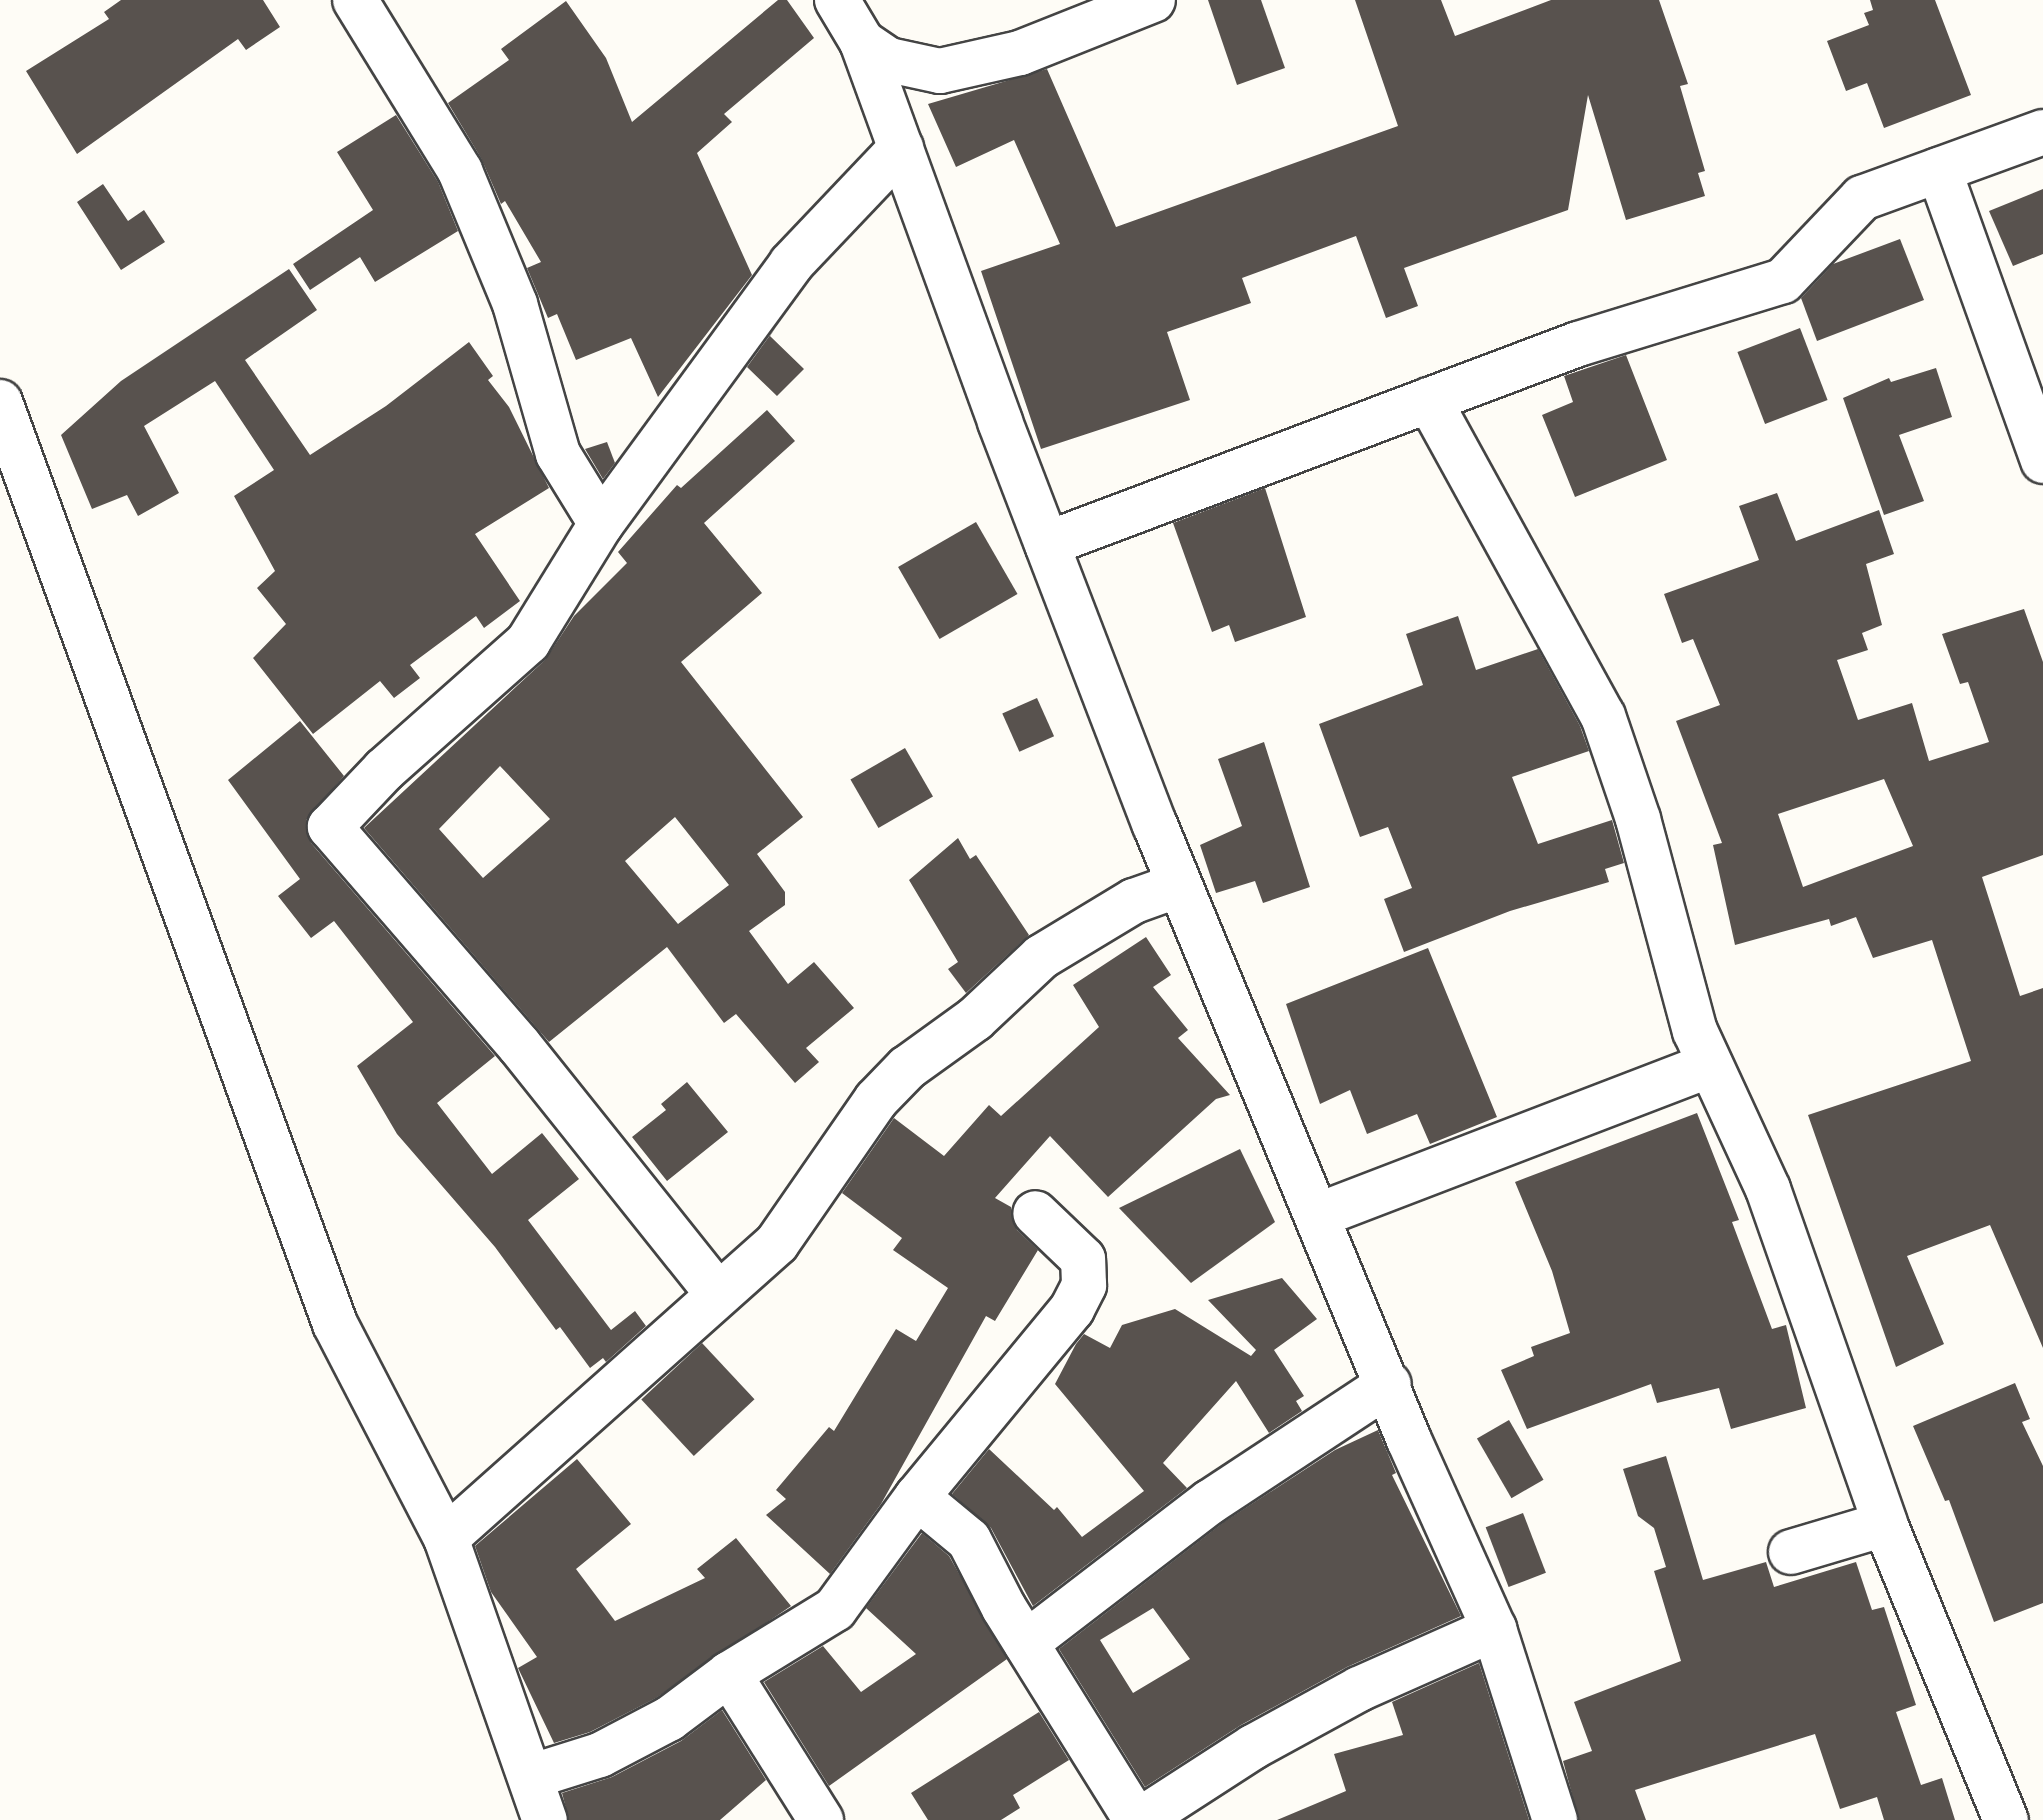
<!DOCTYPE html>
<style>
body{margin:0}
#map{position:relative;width:2043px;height:1820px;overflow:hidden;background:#fefcf6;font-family:Spectral,serif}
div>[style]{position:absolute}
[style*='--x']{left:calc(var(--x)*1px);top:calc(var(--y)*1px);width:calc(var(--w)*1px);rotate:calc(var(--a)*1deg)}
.building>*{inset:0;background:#58524e;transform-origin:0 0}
.roads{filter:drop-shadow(2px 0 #444) drop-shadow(-2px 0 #444) drop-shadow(0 2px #444) drop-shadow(0 -2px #444)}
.minor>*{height:44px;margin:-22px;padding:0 22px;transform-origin:22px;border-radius:22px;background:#fff}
span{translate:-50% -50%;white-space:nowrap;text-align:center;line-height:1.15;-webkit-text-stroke:8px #fff;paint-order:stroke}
</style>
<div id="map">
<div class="building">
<i style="clip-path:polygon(121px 0,263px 0,280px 27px,246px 50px,238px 39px,77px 154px,26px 71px,109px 19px,104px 12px)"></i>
<i style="clip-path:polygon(778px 0,787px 0,814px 38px,724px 114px,732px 122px,697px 153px,752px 275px,658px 397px,631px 338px,576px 360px,557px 314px,548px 318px,527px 268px,541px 262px,505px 201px,501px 204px,481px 158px,448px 103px,509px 60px,501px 49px,566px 1px,606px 58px,632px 122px)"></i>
<i style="clip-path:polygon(1208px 0,1261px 0,1285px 68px,1237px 85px)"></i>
<i style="clip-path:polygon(1355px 0,1441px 0,1455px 36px,1551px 0,1659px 0,1688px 84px,1680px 86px,1705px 171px,1698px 173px,1705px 196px,1626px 220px,1588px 95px,1568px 210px,1404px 268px,1418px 306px,1386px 318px,1356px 236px,1242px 278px,1251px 303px,1167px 332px,1190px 400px,1041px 449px,981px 271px,1060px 244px,1014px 140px,956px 167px,928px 104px,1047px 69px,1116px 227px,1398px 126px)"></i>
<i style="clip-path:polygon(1870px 0,1935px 0,1971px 95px,1884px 128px,1867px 83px,1846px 91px,1827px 41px,1869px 25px,1864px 13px,1873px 10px)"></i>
<i style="clip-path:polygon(396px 115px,438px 182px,458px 231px,375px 282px,360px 257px,310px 290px,293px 264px,373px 210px,337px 152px)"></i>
<i style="clip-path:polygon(103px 184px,128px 221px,144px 210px,165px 242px,121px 270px,77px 202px)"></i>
<i style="clip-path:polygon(2043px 189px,2043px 254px,2013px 266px,1989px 211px)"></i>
<i style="clip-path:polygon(1900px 239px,1924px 300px,1817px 341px,1801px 298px,1833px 264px)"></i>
<i style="clip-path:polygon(289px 269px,317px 310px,245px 360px,310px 455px,386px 406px,469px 342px,493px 376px,488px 380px,509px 407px,549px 488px,475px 534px,520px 601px,484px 628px,476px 616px,410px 665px,420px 678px,394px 698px,380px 681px,313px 734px,253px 658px,286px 624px,257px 588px,275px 571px,234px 496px,274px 470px,215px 381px,144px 426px,179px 493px,138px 516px,127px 495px,92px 509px,61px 435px,121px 381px)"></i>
<i style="clip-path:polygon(776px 327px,770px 336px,804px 369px,777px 396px,747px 367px)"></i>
<i style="left:1800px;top:328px;width:77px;height:67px;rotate:69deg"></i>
<i style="clip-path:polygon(1626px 355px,1667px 460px,1575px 497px,1542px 415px,1573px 402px,1564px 376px)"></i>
<i style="clip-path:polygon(1936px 368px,1952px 417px,1899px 435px,1924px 501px,1884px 515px,1843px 398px,1889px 378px,1891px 382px)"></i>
<i style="clip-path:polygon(evenodd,767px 410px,795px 441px,704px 523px,762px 593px,681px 662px,803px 817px,757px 854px,785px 892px,785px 905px,749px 931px,788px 984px,814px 962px,854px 1008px,806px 1048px,819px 1062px,795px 1083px,736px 1014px,724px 1023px,667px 947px,549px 1042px,364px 828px,545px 660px,574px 616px,627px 563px,618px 552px,677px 485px,681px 488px,767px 410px,500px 766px,550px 819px,483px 878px,439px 829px,500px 766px,767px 410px,675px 817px,729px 885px,678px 924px,625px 861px,675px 817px)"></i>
<i style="clip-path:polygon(607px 442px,615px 463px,603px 479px,585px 449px)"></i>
<i style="clip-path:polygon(1265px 488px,1306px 617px,1235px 642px,1229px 625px,1212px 632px,1173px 523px)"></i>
<i style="clip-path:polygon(evenodd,1777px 493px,1796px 541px,1879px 510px,1894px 554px,1866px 564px,1882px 625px,1862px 633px,1868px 650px,1837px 660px,1858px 720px,1912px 703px,1929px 761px,1989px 742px,1968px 682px,1960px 684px,1942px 634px,2024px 609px,2043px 662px,2043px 855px,1982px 877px,2020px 996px,2043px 988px,2043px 1348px,1990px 1225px,1907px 1256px,1944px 1344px,1896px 1367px,1808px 1115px,1971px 1061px,1932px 940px,1873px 958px,1856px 917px,1831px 926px,1829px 919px,1735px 945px,1713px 845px,1722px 843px,1676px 721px,1720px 705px,1693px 639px,1682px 643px,1664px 594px,1759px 560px,1739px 506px,1777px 493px,1884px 779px,1913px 846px,1803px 887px,1778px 814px,1884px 779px)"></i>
<i style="left:976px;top:522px;width:83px;height:90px;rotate:60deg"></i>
<i style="clip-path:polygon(1458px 616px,1476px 670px,1538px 649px,1580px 726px,1589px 751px,1512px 777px,1538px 844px,1612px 820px,1624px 863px,1605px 869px,1609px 882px,1510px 911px,1404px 952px,1384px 899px,1412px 888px,1388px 827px,1360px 837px,1319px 724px,1423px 685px,1406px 634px)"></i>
<i style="left:1037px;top:698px;width:42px;height:38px;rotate:66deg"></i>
<i style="clip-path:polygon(300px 721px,344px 776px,306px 820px,311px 843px,495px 1056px,437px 1103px,492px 1174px,542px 1133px,579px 1179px,528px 1220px,611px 1330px,635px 1311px,646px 1326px,606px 1362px,603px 1358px,590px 1368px,560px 1327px,556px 1330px,495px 1247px,397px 1134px,357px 1066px,413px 1022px,334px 921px,311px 938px,278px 896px,300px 879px,228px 780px)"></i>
<i style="clip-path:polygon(1264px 742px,1310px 887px,1263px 903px,1255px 881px,1216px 893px,1200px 845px,1242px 826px,1218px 759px)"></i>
<i style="left:905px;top:748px;width:56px;height:63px;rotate:60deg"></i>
<i style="clip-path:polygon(958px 838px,970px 859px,976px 855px,1029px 935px,966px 993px,948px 969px,958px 962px,909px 880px)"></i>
<i style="clip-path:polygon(1146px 937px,1171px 975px,1153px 987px,1188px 1030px,1178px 1038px,1230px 1095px,1216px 1099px,1108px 1197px,1050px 1136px,995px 1198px,1011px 1207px,1017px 1230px,1038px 1250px,995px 1321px,986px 1316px,881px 1504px,830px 1574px,766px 1515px,786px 1499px,776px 1490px,829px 1427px,834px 1431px,896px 1329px,916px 1341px,948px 1288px,893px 1250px,902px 1238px,842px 1193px,894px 1118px,944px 1156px,989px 1105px,1001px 1116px,1099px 1027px,1073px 985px)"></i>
<i style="clip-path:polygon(1428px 948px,1497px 1117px,1430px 1144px,1417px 1114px,1367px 1134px,1350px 1090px,1320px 1104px,1286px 1004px)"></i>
<i style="clip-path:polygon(687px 1082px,728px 1132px,667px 1181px,632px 1137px,666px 1110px,661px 1104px)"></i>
<i style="clip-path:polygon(1697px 1113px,1739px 1220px,1732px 1222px,1772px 1329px,1786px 1325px,1806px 1408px,1731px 1429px,1719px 1388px,1657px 1403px,1651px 1384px,1527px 1429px,1501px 1370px,1534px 1356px,1531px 1347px,1570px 1333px,1552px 1271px,1515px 1182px)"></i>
<i style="clip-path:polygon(1240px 1149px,1275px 1222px,1191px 1283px,1119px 1208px)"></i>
<i style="clip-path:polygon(1282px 1278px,1317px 1319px,1274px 1350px,1304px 1396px,1296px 1401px,1302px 1411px,1269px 1433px,1236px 1381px,1163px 1463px,1187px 1488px,1033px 1606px,991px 1528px,952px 1494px,989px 1449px,1054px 1510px,1057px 1507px,1082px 1537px,1144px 1491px,1055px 1384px,1076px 1344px,1084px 1334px,1110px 1348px,1122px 1325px,1175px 1309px,1251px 1356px,1256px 1350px,1208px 1300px)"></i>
<i style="left:702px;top:1343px;width:77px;height:83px;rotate:47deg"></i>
<i style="clip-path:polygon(2015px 1383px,2030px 1419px,2022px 1422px,2043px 1466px,2043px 1603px,1994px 1622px,1949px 1500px,1945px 1501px,1913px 1426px)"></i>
<i style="left:1509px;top:1420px;width:69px;height:37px;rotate:60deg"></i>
<i style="clip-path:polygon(evenodd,1378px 1430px,1396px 1473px,1392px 1475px,1461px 1616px,1347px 1667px,1241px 1725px,1145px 1787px,1059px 1649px,1224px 1522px,1335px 1450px,1378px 1430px,1153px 1608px,1190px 1659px,1133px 1693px,1100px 1640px,1153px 1608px)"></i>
<i style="clip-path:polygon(1666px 1456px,1703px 1580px,1766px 1562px,1774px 1587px,1856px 1562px,1872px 1610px,1884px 1607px,1916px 1705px,1896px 1712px,1921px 1785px,1942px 1778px,1955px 1820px,1884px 1820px,1877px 1797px,1840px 1809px,1815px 1734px,1635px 1790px,1646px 1820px,1579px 1820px,1563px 1761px,1592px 1751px,1574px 1702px,1681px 1661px,1654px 1571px,1666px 1567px,1654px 1528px,1638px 1516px,1623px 1469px)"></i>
<i style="clip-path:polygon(577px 1459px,631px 1524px,576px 1569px,615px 1621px,705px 1578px,697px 1569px,736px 1538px,791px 1606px,656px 1698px,590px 1732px,554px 1743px,518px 1668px,537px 1657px,491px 1592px,475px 1546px)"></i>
<i style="left:1523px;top:1513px;width:64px;height:40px;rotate:69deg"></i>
<i style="clip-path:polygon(922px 1533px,949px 1556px,1007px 1659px,829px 1786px,764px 1682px,823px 1646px,861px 1692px,916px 1654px,866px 1608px)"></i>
<i style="clip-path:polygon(1479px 1663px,1529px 1820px,1277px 1820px,1346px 1791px,1334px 1754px,1403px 1735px,1392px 1702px)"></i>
<i style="clip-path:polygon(722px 1710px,766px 1780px,720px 1820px,569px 1820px,562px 1793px,612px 1777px,681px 1741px)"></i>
<i style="clip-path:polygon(1039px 1712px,1069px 1760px,1013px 1795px,1020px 1808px,1001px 1820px,928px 1820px,911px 1793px)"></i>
</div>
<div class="roads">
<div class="minor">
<i style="--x:355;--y:0;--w:201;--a:58.4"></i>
<i style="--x:460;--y:171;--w:144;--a:67.5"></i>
<i style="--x:515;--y:304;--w:156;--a:74"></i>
<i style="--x:558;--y:454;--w:82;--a:58.4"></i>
<i style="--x:837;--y:0;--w:49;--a:59.2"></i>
<i style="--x:862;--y:42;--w:32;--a:34"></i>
<i style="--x:889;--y:60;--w:52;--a:12.2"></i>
<i style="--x:940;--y:71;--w:82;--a:-12.7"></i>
<i style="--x:1020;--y:53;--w:143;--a:-21.7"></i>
<i style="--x:862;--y:42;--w:404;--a:70"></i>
<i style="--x:1000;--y:422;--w:432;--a:69"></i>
<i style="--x:1155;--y:825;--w:665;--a:67.56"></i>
<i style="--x:1409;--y:1440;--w:207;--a:65.8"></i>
<i style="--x:1494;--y:1629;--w:201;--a:72.3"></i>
<i style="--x:1939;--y:170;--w:309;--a:70.3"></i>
<i style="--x:1429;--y:400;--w:361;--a:61.2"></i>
<i style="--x:1603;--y:716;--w:109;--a:71.2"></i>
<i style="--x:1638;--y:819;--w:220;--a:75"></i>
<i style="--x:1695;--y:1031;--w:174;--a:65.2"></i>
<i style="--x:1768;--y:1189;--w:355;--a:70.7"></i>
<i style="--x:1885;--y:1524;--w:320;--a:67.8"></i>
<i style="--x:0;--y:402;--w:981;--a:70.03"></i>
<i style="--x:335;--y:1324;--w:241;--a:62.6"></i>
<i style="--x:446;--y:1538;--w:299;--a:70.7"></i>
<i style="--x:1047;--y:544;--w:567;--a:-20.64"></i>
<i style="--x:1578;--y:344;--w:214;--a:-17.1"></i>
<i style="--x:1783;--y:281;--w:115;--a:-46.4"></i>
<i style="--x:1862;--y:198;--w:193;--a:-20"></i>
<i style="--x:1319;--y:1215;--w:419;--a:-21"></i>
<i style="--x:717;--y:1293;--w:317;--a:-128.6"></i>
<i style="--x:519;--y:1045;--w:289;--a:-130.9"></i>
<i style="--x:330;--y:827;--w:79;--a:-46.5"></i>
<i style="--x:384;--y:770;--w:193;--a:-41.6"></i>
<i style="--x:528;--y:642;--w:139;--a:-58.3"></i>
<i style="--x:601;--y:524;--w:322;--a:-53.8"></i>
<i style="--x:791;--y:264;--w:160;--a:-46.5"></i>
<i style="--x:917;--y:1497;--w:67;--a:39.6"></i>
<i style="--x:969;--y:1540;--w:76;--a:62.8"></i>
<i style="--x:1004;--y:1608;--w:250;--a:58.1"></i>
<i style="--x:446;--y:1538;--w:443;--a:-41.7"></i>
<i style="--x:777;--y:1243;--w:174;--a:-55.3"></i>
<i style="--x:876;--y:1100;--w:45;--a:-45.9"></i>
<i style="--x:907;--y:1068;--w:84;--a:-35.8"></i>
<i style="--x:975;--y:1019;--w:91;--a:-43.2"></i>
<i style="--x:1041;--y:957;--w:109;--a:-31.1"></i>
<i style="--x:1134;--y:901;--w:48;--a:-19.6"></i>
<i style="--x:1791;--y:1552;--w:98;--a:-16.6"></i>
<i style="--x:1026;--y:1643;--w:232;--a:-37.5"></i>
<i style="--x:1210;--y:1502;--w:214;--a:-33.4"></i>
<i style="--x:729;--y:1674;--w:173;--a:57.8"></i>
<i style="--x:533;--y:1776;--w:70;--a:-17.4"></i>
<i style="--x:600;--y:1755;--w:78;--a:-27.6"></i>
<i style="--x:669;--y:1719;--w:75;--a:-36.9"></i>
<i style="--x:729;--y:1674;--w:124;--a:-31.5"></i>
<i style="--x:835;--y:1609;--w:139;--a:-53.8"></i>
<i style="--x:917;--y:1497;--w:244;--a:-50.5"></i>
<i style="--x:1072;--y:1309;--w:27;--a:-63"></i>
<i style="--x:1084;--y:1285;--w:26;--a:-92"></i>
<i style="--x:1083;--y:1259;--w:66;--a:-136.2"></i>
<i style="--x:1140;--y:1820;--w:135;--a:-32.9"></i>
<i style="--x:1253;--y:1747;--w:121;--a:-28.7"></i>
<i style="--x:1359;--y:1689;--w:148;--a:-24"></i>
</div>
</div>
</div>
